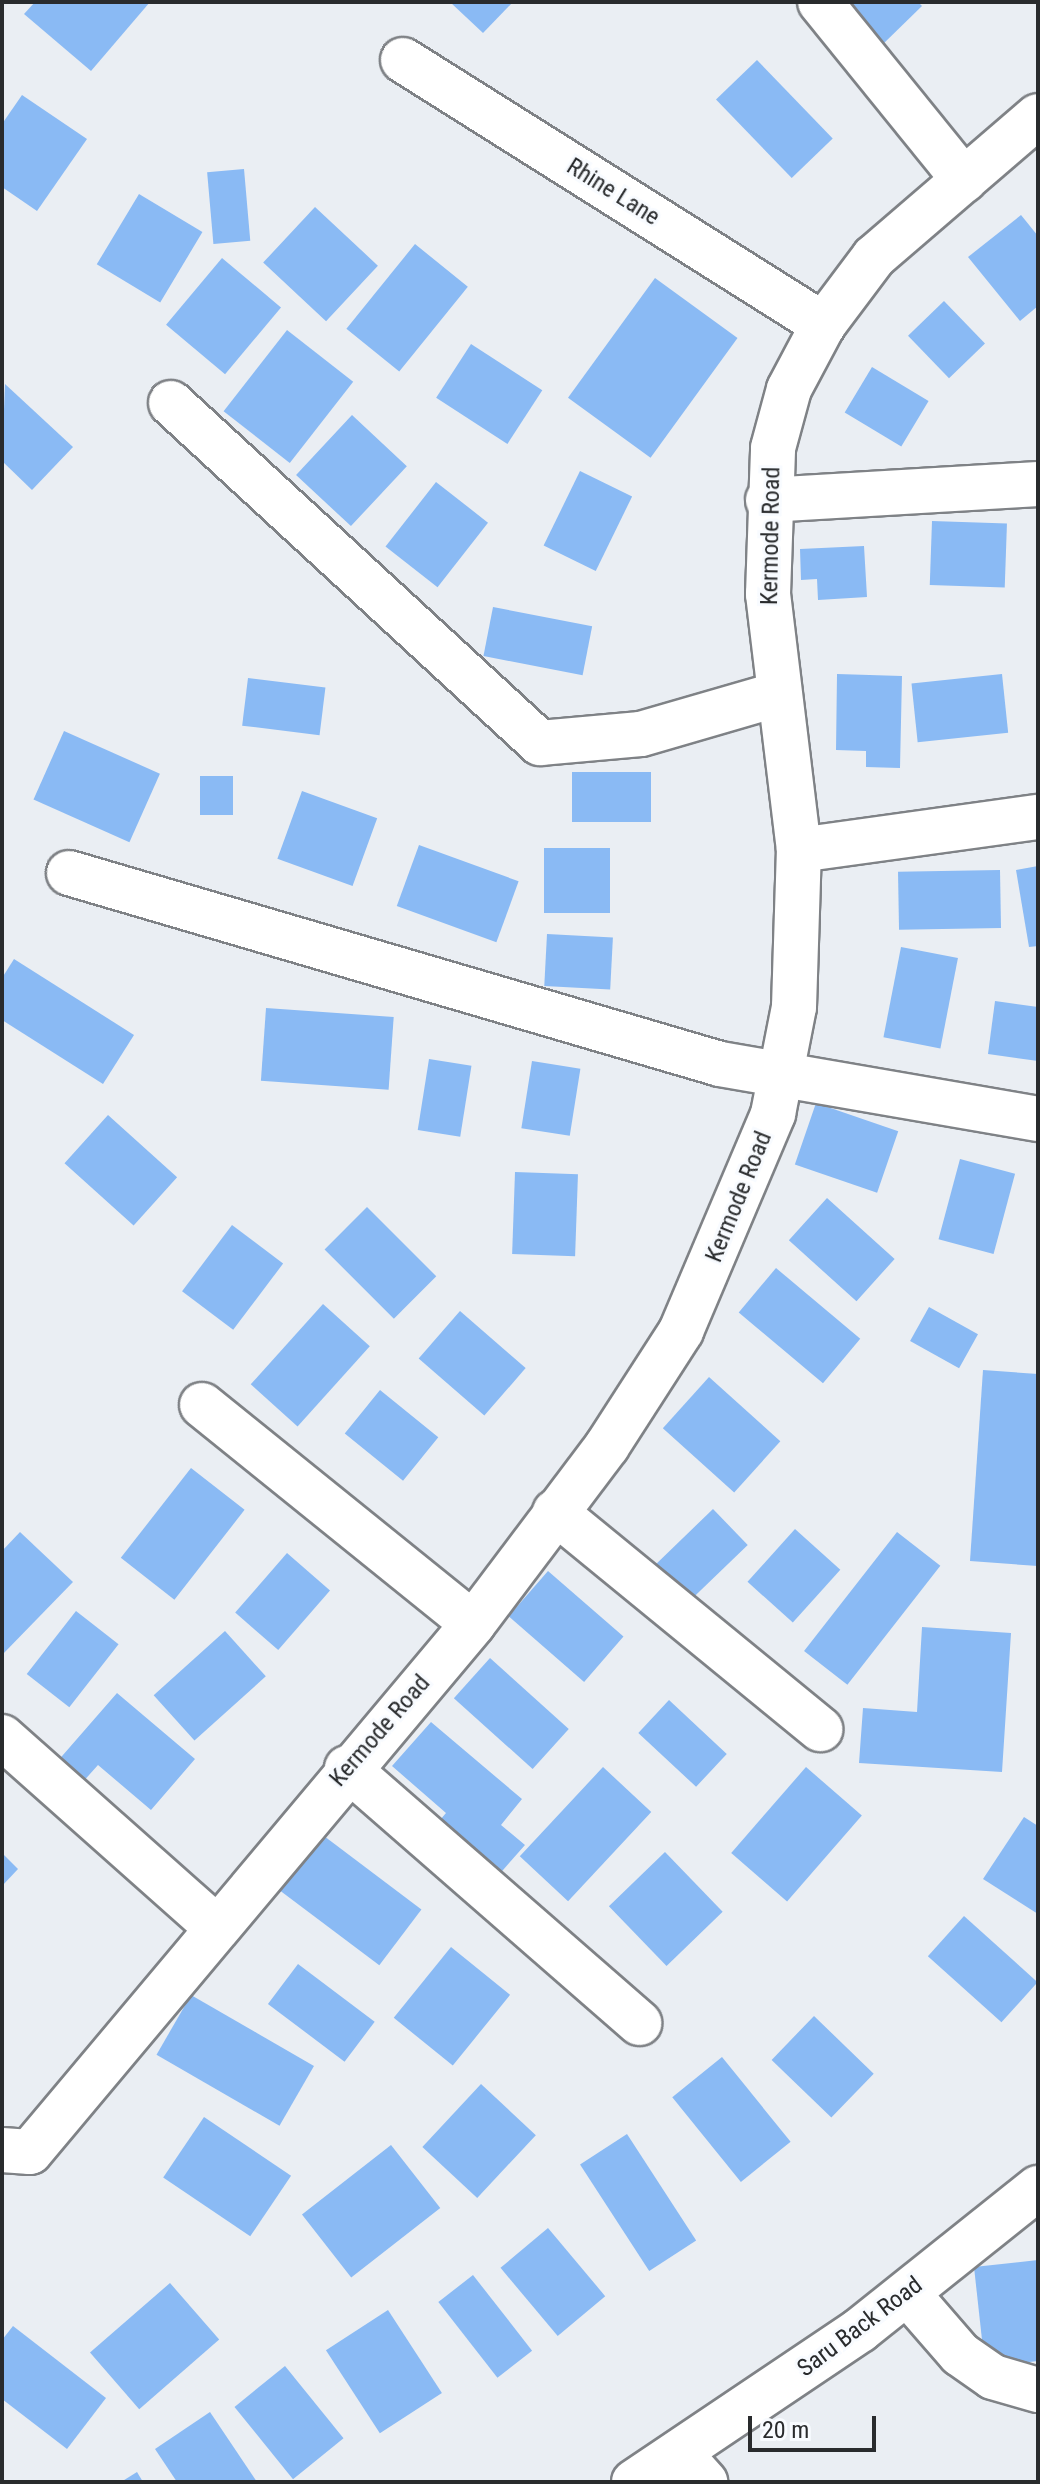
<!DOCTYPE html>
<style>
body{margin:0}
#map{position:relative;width:1040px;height:2484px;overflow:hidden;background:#eaeef3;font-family:"Roboto Condensed",sans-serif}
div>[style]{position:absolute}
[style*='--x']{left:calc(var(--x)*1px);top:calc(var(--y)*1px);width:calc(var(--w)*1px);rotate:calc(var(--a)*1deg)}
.building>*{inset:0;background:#8abaf4;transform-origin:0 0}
.roads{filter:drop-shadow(2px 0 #7f8286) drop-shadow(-2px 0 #7f8286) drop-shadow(0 2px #7f8286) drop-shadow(0 -2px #7f8286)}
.minor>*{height:44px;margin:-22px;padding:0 22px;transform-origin:22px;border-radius:22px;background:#fff}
.major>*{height:44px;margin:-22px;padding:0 22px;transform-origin:22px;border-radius:22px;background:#fff}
span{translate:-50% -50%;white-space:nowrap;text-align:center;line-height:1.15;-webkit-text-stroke:6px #f8fbff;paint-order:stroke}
.street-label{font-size:24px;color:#292b2d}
.frame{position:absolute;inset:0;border:4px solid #292b2d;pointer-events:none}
.scale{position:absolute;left:748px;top:2416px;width:128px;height:36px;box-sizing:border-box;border:4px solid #292b2d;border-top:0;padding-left:10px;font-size:24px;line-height:28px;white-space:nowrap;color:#292b2d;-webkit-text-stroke:6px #f8fbff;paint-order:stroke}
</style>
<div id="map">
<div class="building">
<i style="clip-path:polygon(35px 2px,150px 2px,91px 71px,24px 14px)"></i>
<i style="clip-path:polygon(450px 2px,513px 2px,483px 33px)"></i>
<i style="clip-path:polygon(837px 2px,918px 2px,922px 6px,881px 46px)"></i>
<i style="left:757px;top:60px;width:109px;height:57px;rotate:46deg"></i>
<i style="clip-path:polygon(22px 95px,87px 139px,37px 211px,2px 187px,2px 124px)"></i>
<i style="left:244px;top:169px;width:72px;height:37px;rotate:85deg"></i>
<i style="left:139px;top:194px;width:74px;height:82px;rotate:31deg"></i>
<i style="left:315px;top:207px;width:86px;height:76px;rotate:43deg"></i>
<i style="clip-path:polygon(1021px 215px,1038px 236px,1038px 306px,1020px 321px,968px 257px)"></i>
<i style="left:415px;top:244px;width:68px;height:109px;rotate:39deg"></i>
<i style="left:222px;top:258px;width:77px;height:87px;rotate:40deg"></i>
<i style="left:655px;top:278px;width:102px;height:148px;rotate:36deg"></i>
<i style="left:944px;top:301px;width:59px;height:50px;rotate:46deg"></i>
<i style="left:287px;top:330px;width:84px;height:103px;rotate:38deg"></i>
<i style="left:471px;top:344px;width:85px;height:64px;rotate:33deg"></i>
<i style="left:872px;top:367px;width:66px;height:53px;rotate:31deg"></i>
<i style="clip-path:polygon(5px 384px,73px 447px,32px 490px,2px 461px)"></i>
<i style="left:352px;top:415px;width:75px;height:82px;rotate:43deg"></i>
<i style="left:580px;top:471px;width:58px;height:83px;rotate:26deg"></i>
<i style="left:436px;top:482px;width:66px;height:82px;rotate:38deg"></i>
<i style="left:932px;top:521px;width:75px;height:64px;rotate:2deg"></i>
<i style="clip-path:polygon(864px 546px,867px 597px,818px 600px,817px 579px,801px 580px,800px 549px)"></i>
<i style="left:493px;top:607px;width:101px;height:50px;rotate:11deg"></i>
<i style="clip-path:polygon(837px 674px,902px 676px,900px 768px,866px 767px,866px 751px,836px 750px)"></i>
<i style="left:1002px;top:674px;width:59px;height:91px;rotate:84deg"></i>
<i style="left:248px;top:678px;width:78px;height:48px;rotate:7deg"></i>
<i style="left:64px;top:731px;width:105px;height:75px;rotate:24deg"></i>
<i style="left:572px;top:772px;width:79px;height:50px"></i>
<i style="left:200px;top:776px;width:33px;height:39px"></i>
<i style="left:302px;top:791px;width:80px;height:72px;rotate:20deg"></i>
<i style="left:419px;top:845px;width:106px;height:65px;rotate:20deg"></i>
<i style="left:544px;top:848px;width:66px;height:65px"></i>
<i style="clip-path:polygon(1038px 866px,1038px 946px,1029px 947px,1016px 870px)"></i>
<i style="left:1000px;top:870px;width:58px;height:102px;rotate:89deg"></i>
<i style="left:547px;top:934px;width:66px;height:52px;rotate:3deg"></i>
<i style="left:901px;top:947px;width:58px;height:92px;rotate:11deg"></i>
<i style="clip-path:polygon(14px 959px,134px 1035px,103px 1084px,2px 1020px,2px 978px)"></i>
<i style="clip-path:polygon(995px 1001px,1038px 1007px,1038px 1061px,988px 1054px)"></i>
<i style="left:266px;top:1008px;width:128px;height:73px;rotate:4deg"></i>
<i style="left:429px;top:1059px;width:43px;height:72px;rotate:9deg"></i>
<i style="left:532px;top:1061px;width:49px;height:68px;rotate:9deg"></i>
<i style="left:816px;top:1103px;width:87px;height:65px;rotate:19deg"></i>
<i style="left:108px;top:1115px;width:93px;height:65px;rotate:42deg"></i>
<i style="left:960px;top:1159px;width:57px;height:83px;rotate:15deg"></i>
<i style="left:515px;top:1172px;width:63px;height:82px;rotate:2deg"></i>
<i style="left:827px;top:1198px;width:91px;height:57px;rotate:42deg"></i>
<i style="left:367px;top:1207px;width:98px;height:60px;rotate:45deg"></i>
<i style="left:232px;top:1225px;width:64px;height:83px;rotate:37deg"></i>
<i style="left:776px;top:1268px;width:110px;height:58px;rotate:40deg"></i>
<i style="left:323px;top:1304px;width:63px;height:108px;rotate:42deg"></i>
<i style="left:929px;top:1307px;width:56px;height:39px;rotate:29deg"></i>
<i style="left:460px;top:1311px;width:87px;height:63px;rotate:41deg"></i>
<i style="clip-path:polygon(983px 1370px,1038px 1374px,1038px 1566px,970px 1561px)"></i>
<i style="left:709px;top:1377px;width:96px;height:69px;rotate:42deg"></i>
<i style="left:380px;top:1390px;width:75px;height:56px;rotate:39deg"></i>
<i style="left:191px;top:1468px;width:68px;height:114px;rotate:38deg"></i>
<i style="left:713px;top:1509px;width:50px;height:83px;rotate:46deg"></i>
<i style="left:795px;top:1529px;width:61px;height:71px;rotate:42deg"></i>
<i style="clip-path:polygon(20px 1532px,73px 1582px,2px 1655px,2px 1551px)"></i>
<i style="left:897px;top:1532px;width:55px;height:151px;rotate:38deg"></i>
<i style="left:287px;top:1553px;width:57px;height:79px;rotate:41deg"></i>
<i style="left:548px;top:1571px;width:100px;height:60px;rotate:41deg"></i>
<i style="left:76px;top:1611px;width:54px;height:80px;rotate:38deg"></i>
<i style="clip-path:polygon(922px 1627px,1011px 1633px,1002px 1772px,859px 1763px,863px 1708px,917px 1712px)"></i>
<i style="left:225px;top:1631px;width:61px;height:96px;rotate:48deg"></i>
<i style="left:490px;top:1658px;width:106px;height:54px;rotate:42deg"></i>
<i style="clip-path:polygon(117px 1693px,195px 1759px,151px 1810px,98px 1765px,81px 1784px,56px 1763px)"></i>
<i style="left:669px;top:1700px;width:79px;height:45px;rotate:43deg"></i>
<i style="clip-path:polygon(431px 1722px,522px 1799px,501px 1825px,525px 1845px,496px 1878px,435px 1826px,446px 1813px,392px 1766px)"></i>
<i style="left:603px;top:1767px;width:66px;height:122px;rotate:43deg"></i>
<i style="left:806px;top:1767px;width:74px;height:114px;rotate:41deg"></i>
<i style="clip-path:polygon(1024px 1817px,1038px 1826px,1038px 1914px,983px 1879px)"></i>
<i style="left:320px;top:1833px;width:127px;height:70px;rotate:37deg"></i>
<i style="left:665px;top:1852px;width:83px;height:78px;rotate:46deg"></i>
<i style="clip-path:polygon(2px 1853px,18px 1869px,2px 1886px)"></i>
<i style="left:964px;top:1916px;width:99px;height:54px;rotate:42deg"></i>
<i style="left:451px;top:1947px;width:76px;height:91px;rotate:39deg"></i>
<i style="left:298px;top:1964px;width:96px;height:50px;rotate:37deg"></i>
<i style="left:191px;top:1995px;width:142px;height:69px;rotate:30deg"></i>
<i style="left:814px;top:2016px;width:83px;height:61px;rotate:44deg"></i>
<i style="left:722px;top:2057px;width:109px;height:64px;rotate:51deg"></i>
<i style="left:481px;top:2084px;width:75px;height:86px;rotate:43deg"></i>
<i style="left:204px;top:2117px;width:105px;height:73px;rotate:34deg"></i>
<i style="left:627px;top:2134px;width:127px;height:56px;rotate:57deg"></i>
<i style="left:391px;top:2145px;width:80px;height:113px;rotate:52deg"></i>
<i style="left:548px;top:2228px;width:89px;height:62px;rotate:50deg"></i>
<i style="clip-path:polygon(1038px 2260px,1038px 2361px,985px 2367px,974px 2267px)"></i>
<i style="left:473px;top:2275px;width:96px;height:44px;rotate:52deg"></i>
<i style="left:170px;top:2283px;width:75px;height:106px;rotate:49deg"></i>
<i style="left:388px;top:2310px;width:99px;height:74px;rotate:57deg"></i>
<i style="clip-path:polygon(13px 2326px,106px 2398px,67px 2449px,2px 2399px,2px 2340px)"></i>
<i style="left:285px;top:2366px;width:93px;height:65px;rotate:51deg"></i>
<i style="clip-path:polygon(210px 2412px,257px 2482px,177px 2482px,155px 2449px)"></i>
<i style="clip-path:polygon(137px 2472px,143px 2482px,121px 2482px)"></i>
</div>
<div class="roads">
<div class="minor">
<i style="--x:820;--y:2;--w:229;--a:51"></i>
<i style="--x:403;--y:60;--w:497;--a:32.2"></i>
<i style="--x:171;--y:403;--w:502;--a:42.66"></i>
<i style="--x:540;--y:743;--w:101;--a:-5.1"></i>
<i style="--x:641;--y:734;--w:144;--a:-16.2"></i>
<i style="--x:768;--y:500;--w:270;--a:-3.4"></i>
<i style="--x:799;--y:850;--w:241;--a:-7.9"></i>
<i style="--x:69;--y:873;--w:678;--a:16.35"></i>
<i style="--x:720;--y:1064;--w:323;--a:9.8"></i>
<i style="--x:202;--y:1405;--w:348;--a:38.9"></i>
<i style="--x:555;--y:1512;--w:343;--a:39.3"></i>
<i style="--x:2;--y:1737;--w:286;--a:41.6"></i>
<i style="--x:347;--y:1768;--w:388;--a:41.1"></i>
<i style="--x:2;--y:2150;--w:28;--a:4"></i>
<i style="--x:30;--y:2152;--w:689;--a:-50"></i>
<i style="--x:473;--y:1624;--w:223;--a:-53"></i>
<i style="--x:607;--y:1446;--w:137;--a:-57.2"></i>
<i style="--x:681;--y:1331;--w:236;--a:-67"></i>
<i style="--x:773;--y:1114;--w:109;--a:-78.9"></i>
<i style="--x:794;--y:1007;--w:157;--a:-88.2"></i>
<i style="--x:799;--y:850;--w:258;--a:-96.9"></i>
<i style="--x:768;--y:594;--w:146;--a:-88"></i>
<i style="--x:773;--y:448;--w:61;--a:-74.8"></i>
<i style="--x:789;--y:389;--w:72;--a:-62"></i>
<i style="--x:823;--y:325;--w:85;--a:-53.1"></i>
<i style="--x:874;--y:257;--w:216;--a:-40.7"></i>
<i style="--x:908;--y:2294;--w:79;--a:49.1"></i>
<i style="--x:960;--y:2354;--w:40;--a:34.9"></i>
<i style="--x:993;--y:2377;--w:47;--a:16.1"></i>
<i style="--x:680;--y:2454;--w:38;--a:48"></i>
</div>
<div class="major">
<i style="--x:634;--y:2482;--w:272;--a:-33.9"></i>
<i style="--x:860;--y:2330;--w:228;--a:-38.6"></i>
</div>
</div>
<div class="street-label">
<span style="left:613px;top:192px;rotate:32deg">Rhine Lane</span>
<span style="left:771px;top:536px;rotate:-89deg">Kermode Road</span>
<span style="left:739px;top:1197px;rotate:-68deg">Kermode Road</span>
<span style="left:380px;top:1731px;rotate:-49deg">Kermode Road</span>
<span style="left:860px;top:2327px;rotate:-37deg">Saru Back Road</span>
</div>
<div class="frame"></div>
<div class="scale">20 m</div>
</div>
